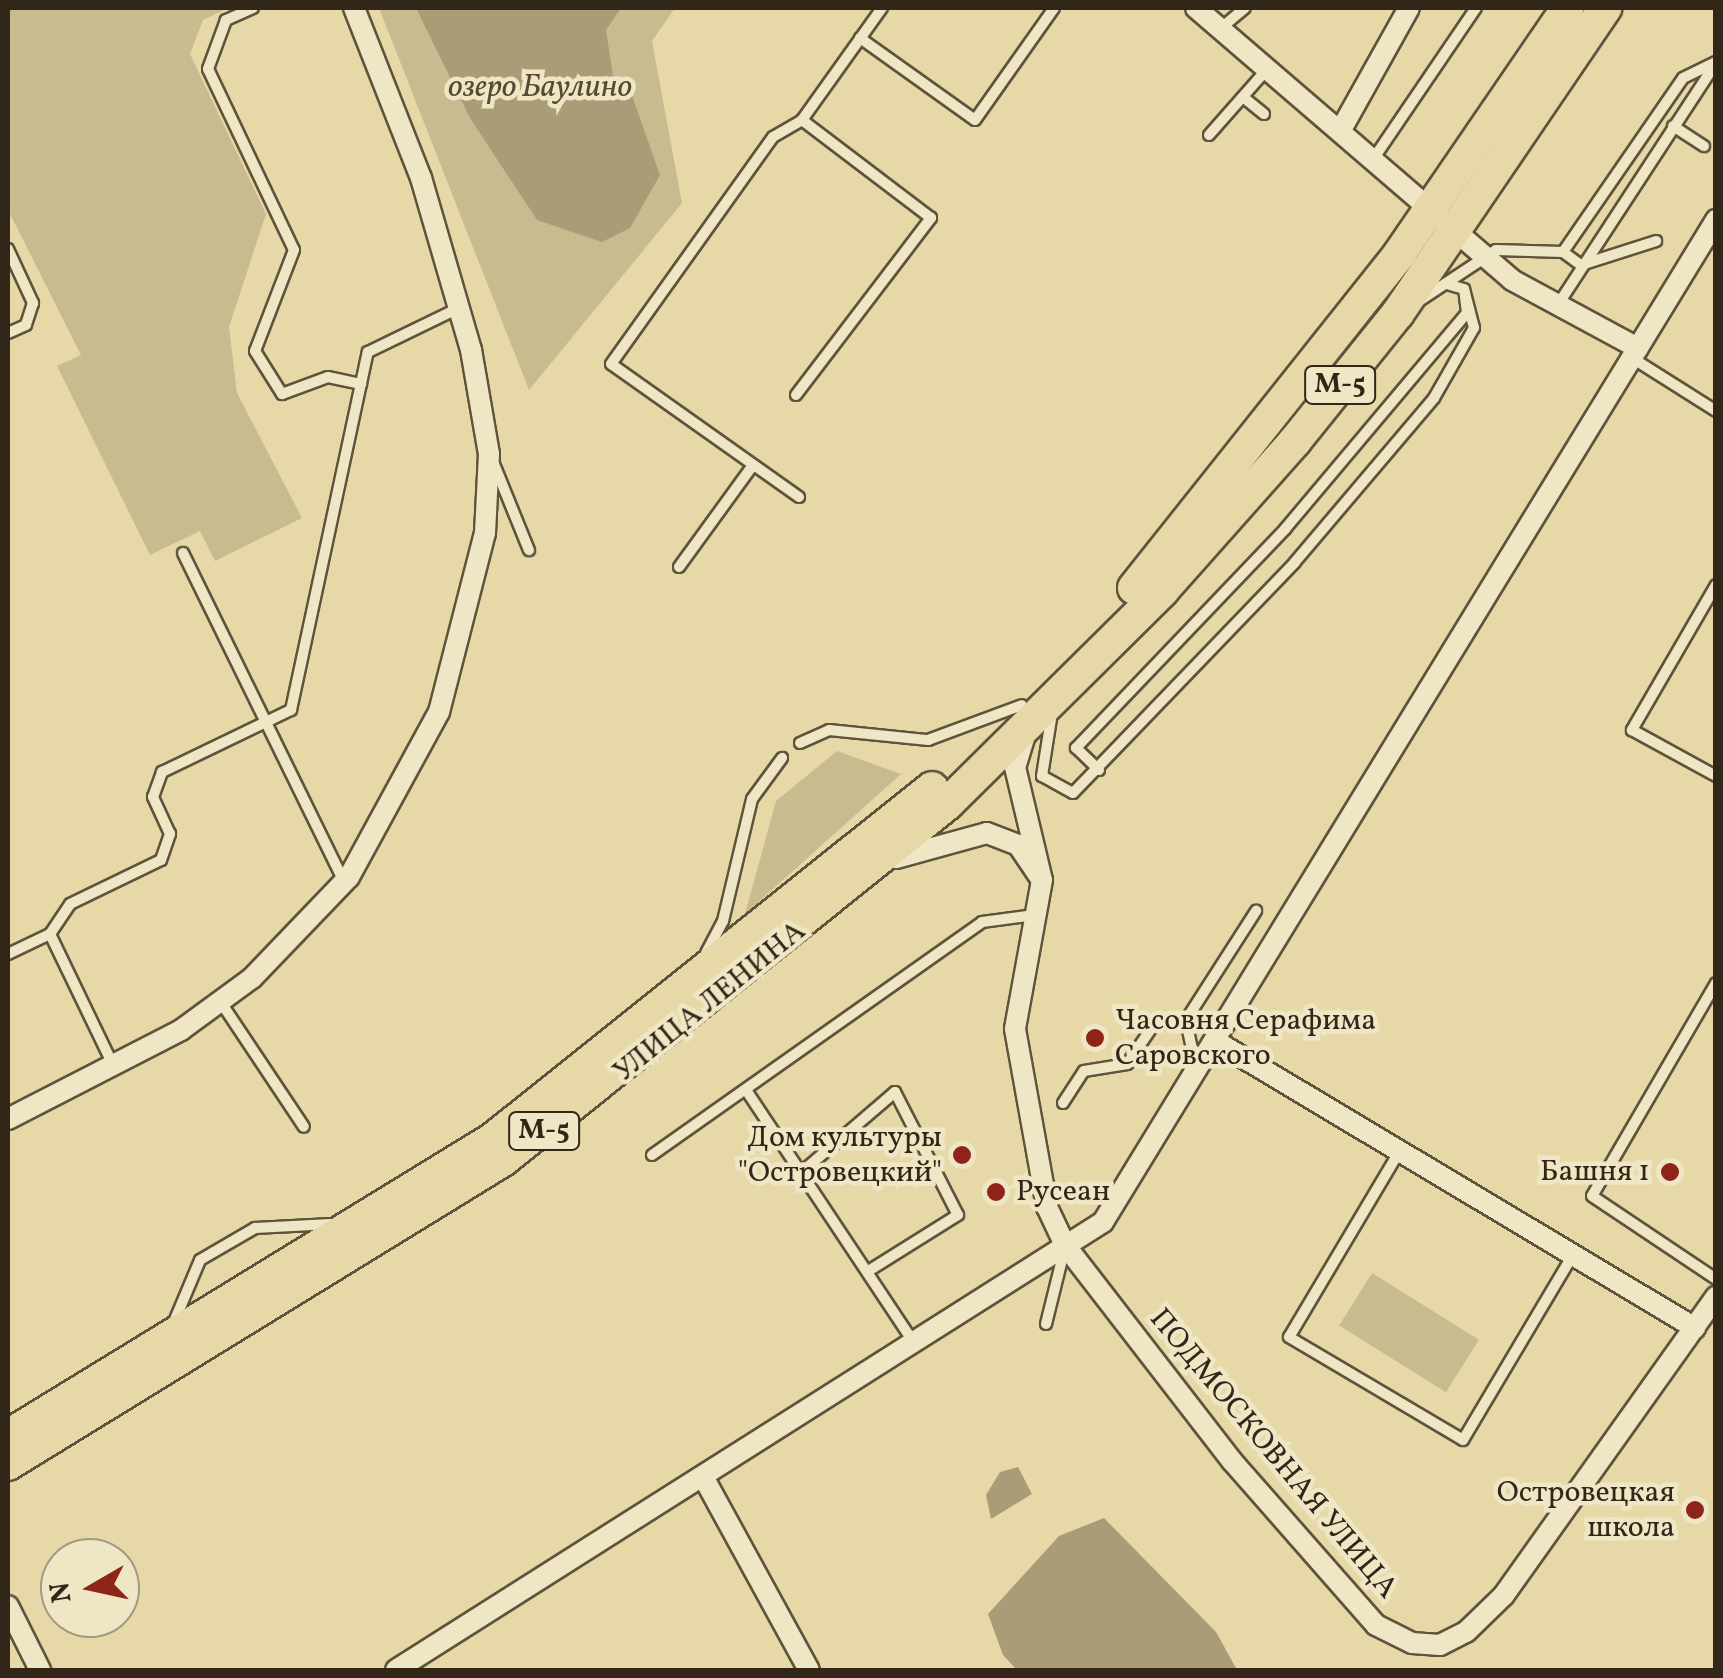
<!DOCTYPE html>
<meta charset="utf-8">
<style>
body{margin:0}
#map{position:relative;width:1723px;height:1678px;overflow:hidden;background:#e7d9a7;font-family:Vollkorn,serif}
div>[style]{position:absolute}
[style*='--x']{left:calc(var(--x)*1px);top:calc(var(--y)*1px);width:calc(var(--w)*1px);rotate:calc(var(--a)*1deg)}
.green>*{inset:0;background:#c8bb8f;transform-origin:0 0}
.water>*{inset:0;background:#a99c77}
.roads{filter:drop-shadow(2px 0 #5f533c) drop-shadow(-2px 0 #5f533c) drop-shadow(0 2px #5f533c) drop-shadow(0 -2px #5f533c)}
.service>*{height:10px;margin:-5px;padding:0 5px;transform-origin:5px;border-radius:5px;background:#efe6c6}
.minor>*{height:20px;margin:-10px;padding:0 10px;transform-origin:10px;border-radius:10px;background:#efe6c6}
.primary>*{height:32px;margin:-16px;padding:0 16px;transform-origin:16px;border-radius:16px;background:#e7d9a7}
.dots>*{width:28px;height:28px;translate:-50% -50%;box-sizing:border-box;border:5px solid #efe6c6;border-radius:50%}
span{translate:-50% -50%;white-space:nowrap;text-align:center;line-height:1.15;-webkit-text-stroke:9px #efe6c6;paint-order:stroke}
.shield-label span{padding:2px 8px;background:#efe6c6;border:2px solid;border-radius:8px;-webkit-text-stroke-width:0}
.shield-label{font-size:28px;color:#322619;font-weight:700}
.street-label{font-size:30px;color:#322619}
.poi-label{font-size:30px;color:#322619}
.left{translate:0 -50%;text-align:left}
.right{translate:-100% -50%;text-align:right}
.water-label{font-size:32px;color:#564935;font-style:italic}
.frame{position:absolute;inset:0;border:10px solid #322619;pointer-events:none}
.north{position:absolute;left:40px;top:1538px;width:100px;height:100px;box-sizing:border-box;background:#efe6c6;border:2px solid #a39981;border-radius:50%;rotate:261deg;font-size:28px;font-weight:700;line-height:40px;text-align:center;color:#322619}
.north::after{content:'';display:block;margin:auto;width:35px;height:45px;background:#8f2418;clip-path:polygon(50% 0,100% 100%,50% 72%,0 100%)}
</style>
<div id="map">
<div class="green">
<i style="clip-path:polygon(8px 8px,228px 8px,203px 20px,190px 54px,266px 214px,229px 327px,237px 393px,302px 518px,215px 561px,200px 531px,150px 555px,57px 366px,81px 355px,8px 210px)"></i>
<i style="clip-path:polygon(379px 8px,675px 8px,652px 41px,682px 203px,529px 390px)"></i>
<i style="clip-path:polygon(837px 751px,901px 774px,745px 914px,776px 801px)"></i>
<i style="left:1372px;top:1273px;width:126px;height:62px;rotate:32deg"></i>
</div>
<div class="water">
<i style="clip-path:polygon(416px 8px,621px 8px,606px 30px,613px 76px,629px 87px,660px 175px,630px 228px,602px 242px,537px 220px,470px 118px)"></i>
<i style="clip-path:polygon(1018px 1467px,1032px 1494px,991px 1519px,986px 1495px,1000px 1472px)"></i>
<i style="clip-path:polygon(1104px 1518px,1216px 1632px,1237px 1670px,1017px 1670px,1003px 1655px,988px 1614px,1059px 1536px)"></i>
</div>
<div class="roads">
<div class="service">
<i style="--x:253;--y:8;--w:30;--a:156"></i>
<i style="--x:226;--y:20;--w:52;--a:110.2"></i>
<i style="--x:208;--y:69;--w:200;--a:64.6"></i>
<i style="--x:294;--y:250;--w:108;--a:111.1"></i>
<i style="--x:255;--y:351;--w:51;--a:57.9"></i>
<i style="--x:282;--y:394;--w:49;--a:-20.3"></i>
<i style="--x:328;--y:377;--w:34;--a:12"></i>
<i style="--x:1221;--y:28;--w:31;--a:-40"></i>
<i style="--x:860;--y:38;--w:141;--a:35.5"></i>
<i style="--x:975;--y:120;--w:137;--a:-54.8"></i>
<i style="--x:1243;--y:97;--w:27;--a:39"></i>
<i style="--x:1673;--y:126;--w:37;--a:33"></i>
<i style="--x:1209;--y:135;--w:89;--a:-48.6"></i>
<i style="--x:1376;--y:155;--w:178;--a:-55.8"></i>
<i style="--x:8;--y:249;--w:60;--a:65.2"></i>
<i style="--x:33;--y:303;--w:23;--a:108"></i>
<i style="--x:26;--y:325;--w:20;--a:156"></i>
<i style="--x:1563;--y:252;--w:22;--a:36"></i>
<i style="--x:1581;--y:265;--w:79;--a:-17.7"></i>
<i style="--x:1419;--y:301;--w:92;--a:-33.5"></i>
<i style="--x:1496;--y:250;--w:67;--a:1.7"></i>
<i style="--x:1563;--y:252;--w:211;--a:-55.4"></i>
<i style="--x:1683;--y:78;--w:37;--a:-26"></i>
<i style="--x:1559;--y:303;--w:287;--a:-56.8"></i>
<i style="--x:1632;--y:358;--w:99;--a:32.2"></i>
<i style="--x:796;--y:395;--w:223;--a:-52.7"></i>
<i style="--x:931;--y:218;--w:162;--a:-142.8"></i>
<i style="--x:494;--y:464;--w:93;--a:67.9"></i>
<i style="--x:799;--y:497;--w:230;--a:-144.7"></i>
<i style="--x:611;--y:364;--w:279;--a:-54.5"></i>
<i style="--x:773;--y:137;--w:34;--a:-30"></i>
<i style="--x:802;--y:120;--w:138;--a:-54.5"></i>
<i style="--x:183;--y:553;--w:365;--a:63.9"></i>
<i style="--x:679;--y:567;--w:126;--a:-54"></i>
<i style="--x:1716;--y:585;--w:168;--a:120.1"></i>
<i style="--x:1632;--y:730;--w:96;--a:28.7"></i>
<i style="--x:1051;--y:719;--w:58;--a:99"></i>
<i style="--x:1042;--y:776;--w:35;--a:29"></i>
<i style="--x:1073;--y:793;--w:320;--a:-46.1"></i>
<i style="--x:1295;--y:562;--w:215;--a:-49.7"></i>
<i style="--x:1434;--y:398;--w:81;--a:-60.3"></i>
<i style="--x:1474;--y:328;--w:40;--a:-104.4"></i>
<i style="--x:800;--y:743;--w:32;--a:-24"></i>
<i style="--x:829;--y:730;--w:100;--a:5.8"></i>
<i style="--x:928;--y:740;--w:100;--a:-20.4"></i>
<i style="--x:1099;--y:770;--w:32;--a:-136"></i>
<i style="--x:1076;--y:748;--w:303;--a:-46.3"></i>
<i style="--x:1285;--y:529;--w:282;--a:-49.9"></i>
<i style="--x:1467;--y:313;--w:24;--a:-97"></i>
<i style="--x:1464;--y:289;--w:18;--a:-164"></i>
<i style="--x:50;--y:934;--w:36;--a:-56"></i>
<i style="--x:70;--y:904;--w:101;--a:-25.8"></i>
<i style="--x:161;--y:860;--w:28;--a:-71"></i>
<i style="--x:170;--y:834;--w:41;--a:-114.7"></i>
<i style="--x:153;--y:797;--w:27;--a:-70"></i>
<i style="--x:162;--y:772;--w:143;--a:-25.7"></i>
<i style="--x:291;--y:710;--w:366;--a:-77.9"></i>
<i style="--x:368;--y:352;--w:101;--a:-25.8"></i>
<i style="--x:706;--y:953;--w:36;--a:-62"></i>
<i style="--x:723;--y:921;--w:125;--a:-76.6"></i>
<i style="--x:752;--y:799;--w:51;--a:-53.8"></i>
<i style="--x:8;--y:954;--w:47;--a:-25.5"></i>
<i style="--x:50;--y:934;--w:145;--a:64.3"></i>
<i style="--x:1716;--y:983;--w:246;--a:120.2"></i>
<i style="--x:1592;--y:1196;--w:149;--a:33.8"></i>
<i style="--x:220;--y:1001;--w:151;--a:56.3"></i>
<i style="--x:1204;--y:1057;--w:14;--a:-146"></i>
<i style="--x:1192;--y:1049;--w:30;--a:-102"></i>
<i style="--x:1186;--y:1020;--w:130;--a:-57.3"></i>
<i style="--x:748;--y:1093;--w:296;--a:56.4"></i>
<i style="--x:1063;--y:1103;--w:38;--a:-57"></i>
<i style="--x:1084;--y:1071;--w:44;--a:-9.2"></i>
<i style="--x:1127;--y:1064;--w:46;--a:-55.6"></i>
<i style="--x:1153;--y:1026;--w:34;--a:-10"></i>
<i style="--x:1399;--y:1152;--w:215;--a:120.7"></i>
<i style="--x:1289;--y:1337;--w:202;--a:30.6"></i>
<i style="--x:1463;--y:1440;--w:215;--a:-59.3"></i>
<i style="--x:652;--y:1155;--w:404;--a:-35.2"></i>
<i style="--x:982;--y:922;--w:53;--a:-7.5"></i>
<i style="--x:804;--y:1170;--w:120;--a:-40.6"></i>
<i style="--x:895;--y:1092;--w:138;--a:62.9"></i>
<i style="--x:958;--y:1215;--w:104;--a:148"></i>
<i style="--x:174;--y:1322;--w:67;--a:-67.2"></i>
<i style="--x:200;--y:1260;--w:64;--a:-30.2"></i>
<i style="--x:255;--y:1228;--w:76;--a:-3"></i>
<i style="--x:1046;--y:1324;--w:75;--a:-76.1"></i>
</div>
<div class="minor">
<i style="--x:1196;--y:8;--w:417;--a:40.7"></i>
<i style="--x:1512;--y:280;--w:143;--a:28.4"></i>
<i style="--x:1343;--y:126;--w:135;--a:-60.8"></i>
<i style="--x:1025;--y:735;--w:34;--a:107"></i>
<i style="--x:1015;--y:767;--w:116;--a:76.6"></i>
<i style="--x:1042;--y:880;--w:151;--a:100.3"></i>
<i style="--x:1015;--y:1029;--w:181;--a:79.8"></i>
<i style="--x:1047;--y:1207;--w:42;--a:64.7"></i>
<i style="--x:1065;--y:1245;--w:273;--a:52.3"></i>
<i style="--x:1232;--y:1461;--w:218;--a:48.7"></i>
<i style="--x:1376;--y:1625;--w:40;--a:26.6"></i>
<i style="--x:1412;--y:1643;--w:28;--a:4"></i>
<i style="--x:1440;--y:1645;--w:29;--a:-27"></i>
<i style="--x:1466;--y:1632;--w:53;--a:-44.2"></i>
<i style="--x:1504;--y:1595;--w:366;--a:-54.6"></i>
<i style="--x:896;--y:858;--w:94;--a:-15.4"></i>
<i style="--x:987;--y:833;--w:33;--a:21"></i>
<i style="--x:1018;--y:845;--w:41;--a:55.9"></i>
<i style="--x:1217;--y:1042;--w:557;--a:30.89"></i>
<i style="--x:8;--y:1119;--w:195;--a:-27.2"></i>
<i style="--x:181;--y:1030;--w:88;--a:-36.2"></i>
<i style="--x:252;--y:978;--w:140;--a:-46.2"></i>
<i style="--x:349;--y:877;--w:188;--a:-61.4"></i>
<i style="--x:439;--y:712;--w:185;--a:-75.6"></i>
<i style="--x:485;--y:533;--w:79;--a:-87.1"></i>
<i style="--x:489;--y:454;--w:106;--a:-99.8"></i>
<i style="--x:471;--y:350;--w:179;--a:-106.2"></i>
<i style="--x:421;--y:178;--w:183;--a:-111.5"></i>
<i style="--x:706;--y:1482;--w:214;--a:61.3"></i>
<i style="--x:8;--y:1606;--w:72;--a:63.4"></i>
<i style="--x:396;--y:1670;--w:837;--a:-32.36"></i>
<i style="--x:1103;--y:1222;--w:1175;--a:-58.54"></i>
</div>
<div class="primary">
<i style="--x:1134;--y:588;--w:428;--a:-51.5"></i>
<i style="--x:1400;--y:253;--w:297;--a:-55.6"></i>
<i style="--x:8;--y:1436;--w:569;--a:-31.48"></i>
<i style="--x:493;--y:1139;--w:562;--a:-38.64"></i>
<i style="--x:8;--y:1464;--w:581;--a:-31.56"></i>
<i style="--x:503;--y:1160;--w:569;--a:-38.72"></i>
<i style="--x:947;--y:804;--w:303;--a:-44.7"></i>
<i style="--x:1162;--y:591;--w:200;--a:-48.4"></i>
<i style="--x:1295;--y:441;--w:164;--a:-51.2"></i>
<i style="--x:1398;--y:313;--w:369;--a:-55.8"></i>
</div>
</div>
<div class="dots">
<i style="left:1095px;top:1038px;background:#8f2418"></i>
<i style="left:962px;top:1155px;background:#8f2418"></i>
<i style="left:1670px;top:1172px;background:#8f2418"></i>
<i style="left:996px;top:1192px;background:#8f2418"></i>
<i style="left:1695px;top:1510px;background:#8f2418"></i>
</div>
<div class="shield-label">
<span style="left:1340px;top:385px">М-5</span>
<span style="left:544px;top:1131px">М-5</span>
</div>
<div class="street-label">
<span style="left:710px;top:1002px;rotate:-39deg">УЛИЦА ЛЕНИНА</span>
<span style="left:1273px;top:1454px;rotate:50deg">ПОДМОСКОВНАЯ УЛИЦА</span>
</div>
<div class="poi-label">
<span class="left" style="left:1115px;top:1038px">Часовня Серафима<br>Саровского</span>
<span class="right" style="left:942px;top:1155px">Дом культуры<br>"Островецкий"</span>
<span class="right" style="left:1650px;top:1172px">Башня 1</span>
<span class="left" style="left:1016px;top:1192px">Русеан</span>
<span class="right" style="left:1675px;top:1510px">Островецкая<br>школа</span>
</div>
<div class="water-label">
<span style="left:540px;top:88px">озеро Баулино</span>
</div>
<div class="frame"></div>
<div class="north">N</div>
</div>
